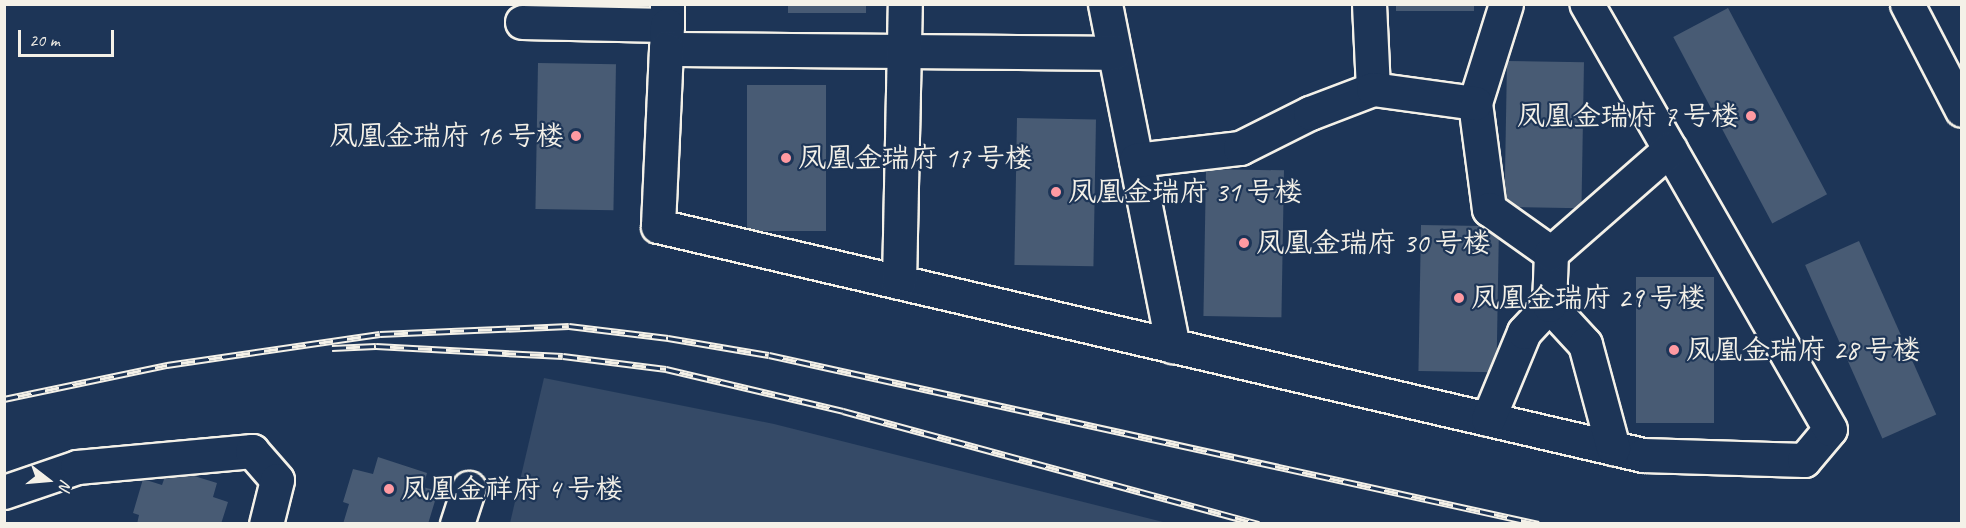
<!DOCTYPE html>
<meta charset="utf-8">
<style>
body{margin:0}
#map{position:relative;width:1966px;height:528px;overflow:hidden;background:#1d3557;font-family:Caveat,"LXGW WenKai TC",sans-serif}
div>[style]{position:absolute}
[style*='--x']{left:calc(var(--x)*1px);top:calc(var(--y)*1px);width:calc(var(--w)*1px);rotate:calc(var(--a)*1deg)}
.green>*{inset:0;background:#354a67}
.building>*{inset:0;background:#485b74;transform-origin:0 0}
.roads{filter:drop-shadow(2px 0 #f4f1e8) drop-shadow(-2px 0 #f4f1e8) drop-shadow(0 2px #f4f1e8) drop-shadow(0 -2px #f4f1e8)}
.minor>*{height:33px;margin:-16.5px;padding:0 16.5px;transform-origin:16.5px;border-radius:16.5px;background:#1d3557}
.trunk>*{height:33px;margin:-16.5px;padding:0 16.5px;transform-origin:16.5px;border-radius:16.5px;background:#1d3557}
.rail>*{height:7px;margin-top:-3.5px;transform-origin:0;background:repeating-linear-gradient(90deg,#1d3557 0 14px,#f4f1e8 0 28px);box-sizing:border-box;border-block:2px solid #f4f1e8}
.dots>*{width:16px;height:16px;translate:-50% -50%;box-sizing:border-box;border:3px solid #1d3557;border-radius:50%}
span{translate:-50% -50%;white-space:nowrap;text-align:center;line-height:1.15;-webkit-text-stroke:4.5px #1d3557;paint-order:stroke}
.poi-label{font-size:28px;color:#f4f1e8}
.right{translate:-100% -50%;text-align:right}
.left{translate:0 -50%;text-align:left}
.frame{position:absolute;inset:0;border:6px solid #f4f1e8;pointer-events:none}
.north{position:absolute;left:18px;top:450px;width:60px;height:60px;-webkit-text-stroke:4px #1d3557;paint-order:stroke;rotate:106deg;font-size:16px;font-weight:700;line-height:24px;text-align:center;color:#f4f1e8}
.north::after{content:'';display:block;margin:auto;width:21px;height:27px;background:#f4f1e8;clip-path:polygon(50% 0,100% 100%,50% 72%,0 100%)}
.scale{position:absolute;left:18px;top:30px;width:96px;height:27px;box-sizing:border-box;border:3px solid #f4f1e8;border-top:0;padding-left:8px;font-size:18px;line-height:21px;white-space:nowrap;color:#f4f1e8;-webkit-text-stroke:4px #1d3557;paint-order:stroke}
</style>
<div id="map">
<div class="green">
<i style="clip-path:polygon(544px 378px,774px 424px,1167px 523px,510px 523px)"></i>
</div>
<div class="building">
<i style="left:788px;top:4px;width:78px;height:9px"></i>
<i style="left:1396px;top:4px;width:78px;height:7px"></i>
<i style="left:1728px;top:8px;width:211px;height:62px;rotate:62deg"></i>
<i style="left:1507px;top:61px;width:77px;height:146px;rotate:1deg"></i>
<i style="left:538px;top:63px;width:78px;height:146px;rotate:1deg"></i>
<i style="left:747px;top:85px;width:79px;height:146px"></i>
<i style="left:1017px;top:118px;width:79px;height:147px;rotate:1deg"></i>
<i style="left:1206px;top:169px;width:78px;height:147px;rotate:1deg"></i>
<i style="left:1421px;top:225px;width:78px;height:146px;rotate:1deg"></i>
<i style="left:1859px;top:241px;width:190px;height:59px;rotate:66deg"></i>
<i style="left:1636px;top:277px;width:78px;height:146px"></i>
<i style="clip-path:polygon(378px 457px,427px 473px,423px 487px,438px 491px,428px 524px,343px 524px,349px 504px,343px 502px,353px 469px,373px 474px)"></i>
<i style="clip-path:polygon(168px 468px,217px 483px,213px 497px,228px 502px,221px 524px,137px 524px,139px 515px,133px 513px,143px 479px,162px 485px)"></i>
</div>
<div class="roads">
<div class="minor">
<i style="--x:1105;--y:4;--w:349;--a:78.8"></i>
<i style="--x:1369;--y:4;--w:85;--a:87.3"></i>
<i style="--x:1506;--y:4;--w:104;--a:107.4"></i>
<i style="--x:1475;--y:103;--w:107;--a:82.5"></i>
<i style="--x:1489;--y:209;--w:76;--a:35.4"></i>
<i style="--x:522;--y:22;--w:145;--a:1.2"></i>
<i style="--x:667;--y:25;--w:21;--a:-90"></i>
<i style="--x:667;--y:25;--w:24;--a:92"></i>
<i style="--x:666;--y:49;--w:448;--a:0.5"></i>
<i style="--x:666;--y:49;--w:177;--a:92.6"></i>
<i style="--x:658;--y:226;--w:1011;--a:13.09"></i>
<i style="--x:1643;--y:455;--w:161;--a:1.8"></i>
<i style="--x:1804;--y:460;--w:40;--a:-50"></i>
<i style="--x:1830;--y:429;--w:490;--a:-119.8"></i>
<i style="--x:1136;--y:160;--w:105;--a:-6.6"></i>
<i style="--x:1240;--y:148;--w:78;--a:-26.6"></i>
<i style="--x:1310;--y:113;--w:67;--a:-20.9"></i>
<i style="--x:1373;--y:89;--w:103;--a:7.8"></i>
<i style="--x:899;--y:282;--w:278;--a:-88.8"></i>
<i style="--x:1549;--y:305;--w:53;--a:47.3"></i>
<i style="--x:1585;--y:344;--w:108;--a:74.9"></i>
<i style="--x:1488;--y:419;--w:94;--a:-67.5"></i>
<i style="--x:1524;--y:332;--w:37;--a:-47"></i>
<i style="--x:1549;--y:305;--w:52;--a:-87.8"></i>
<i style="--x:1551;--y:253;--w:158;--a:-41.2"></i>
<i style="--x:4;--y:492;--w:77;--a:-18.9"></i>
<i style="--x:77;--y:467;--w:176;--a:-5.2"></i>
<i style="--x:252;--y:451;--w:38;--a:49"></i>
<i style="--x:277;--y:480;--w:45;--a:104"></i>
<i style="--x:457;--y:524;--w:38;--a:-72"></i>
</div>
<div class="trunk">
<i style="--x:1907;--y:4;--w:119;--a:62.6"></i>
</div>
</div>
<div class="rail">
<i style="--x:332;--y:348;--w:44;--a:-2.6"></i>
<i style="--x:376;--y:346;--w:187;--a:3.1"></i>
<i style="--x:563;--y:356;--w:104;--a:7.2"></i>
<i style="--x:666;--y:369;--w:182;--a:13.3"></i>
<i style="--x:843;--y:411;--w:431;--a:15.2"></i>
<i style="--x:4;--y:399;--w:167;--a:-11.8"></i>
<i style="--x:167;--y:365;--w:215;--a:-8.3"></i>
<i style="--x:380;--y:334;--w:189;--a:-2.4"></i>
<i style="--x:569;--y:326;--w:100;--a:6.9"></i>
<i style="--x:668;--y:338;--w:102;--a:9.6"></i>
<i style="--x:769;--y:355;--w:788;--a:12.38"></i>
</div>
<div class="dots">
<i style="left:1751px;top:116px;background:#ff9aa2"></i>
<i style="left:576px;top:136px;background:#ff9aa2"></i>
<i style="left:786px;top:158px;background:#ff9aa2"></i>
<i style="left:1056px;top:192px;background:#ff9aa2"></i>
<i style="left:1244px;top:243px;background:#ff9aa2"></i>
<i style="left:1459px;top:298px;background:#ff9aa2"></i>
<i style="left:1674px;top:350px;background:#ff9aa2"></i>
<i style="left:389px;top:489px;background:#ff9aa2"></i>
</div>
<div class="poi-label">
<span class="right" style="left:1739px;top:116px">凤凰金瑞府 7 号楼</span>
<span class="right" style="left:564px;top:136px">凤凰金瑞府 16 号楼</span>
<span class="left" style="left:798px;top:158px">凤凰金瑞府 17 号楼</span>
<span class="left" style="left:1068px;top:192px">凤凰金瑞府 31 号楼</span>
<span class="left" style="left:1256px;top:243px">凤凰金瑞府 30 号楼</span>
<span class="left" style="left:1471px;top:298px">凤凰金瑞府 29 号楼</span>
<span class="left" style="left:1686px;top:350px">凤凰金瑞府 28 号楼</span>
<span class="left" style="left:401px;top:489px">凤凰金祥府 4 号楼</span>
</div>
<div class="frame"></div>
<div class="north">N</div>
<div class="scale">20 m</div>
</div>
